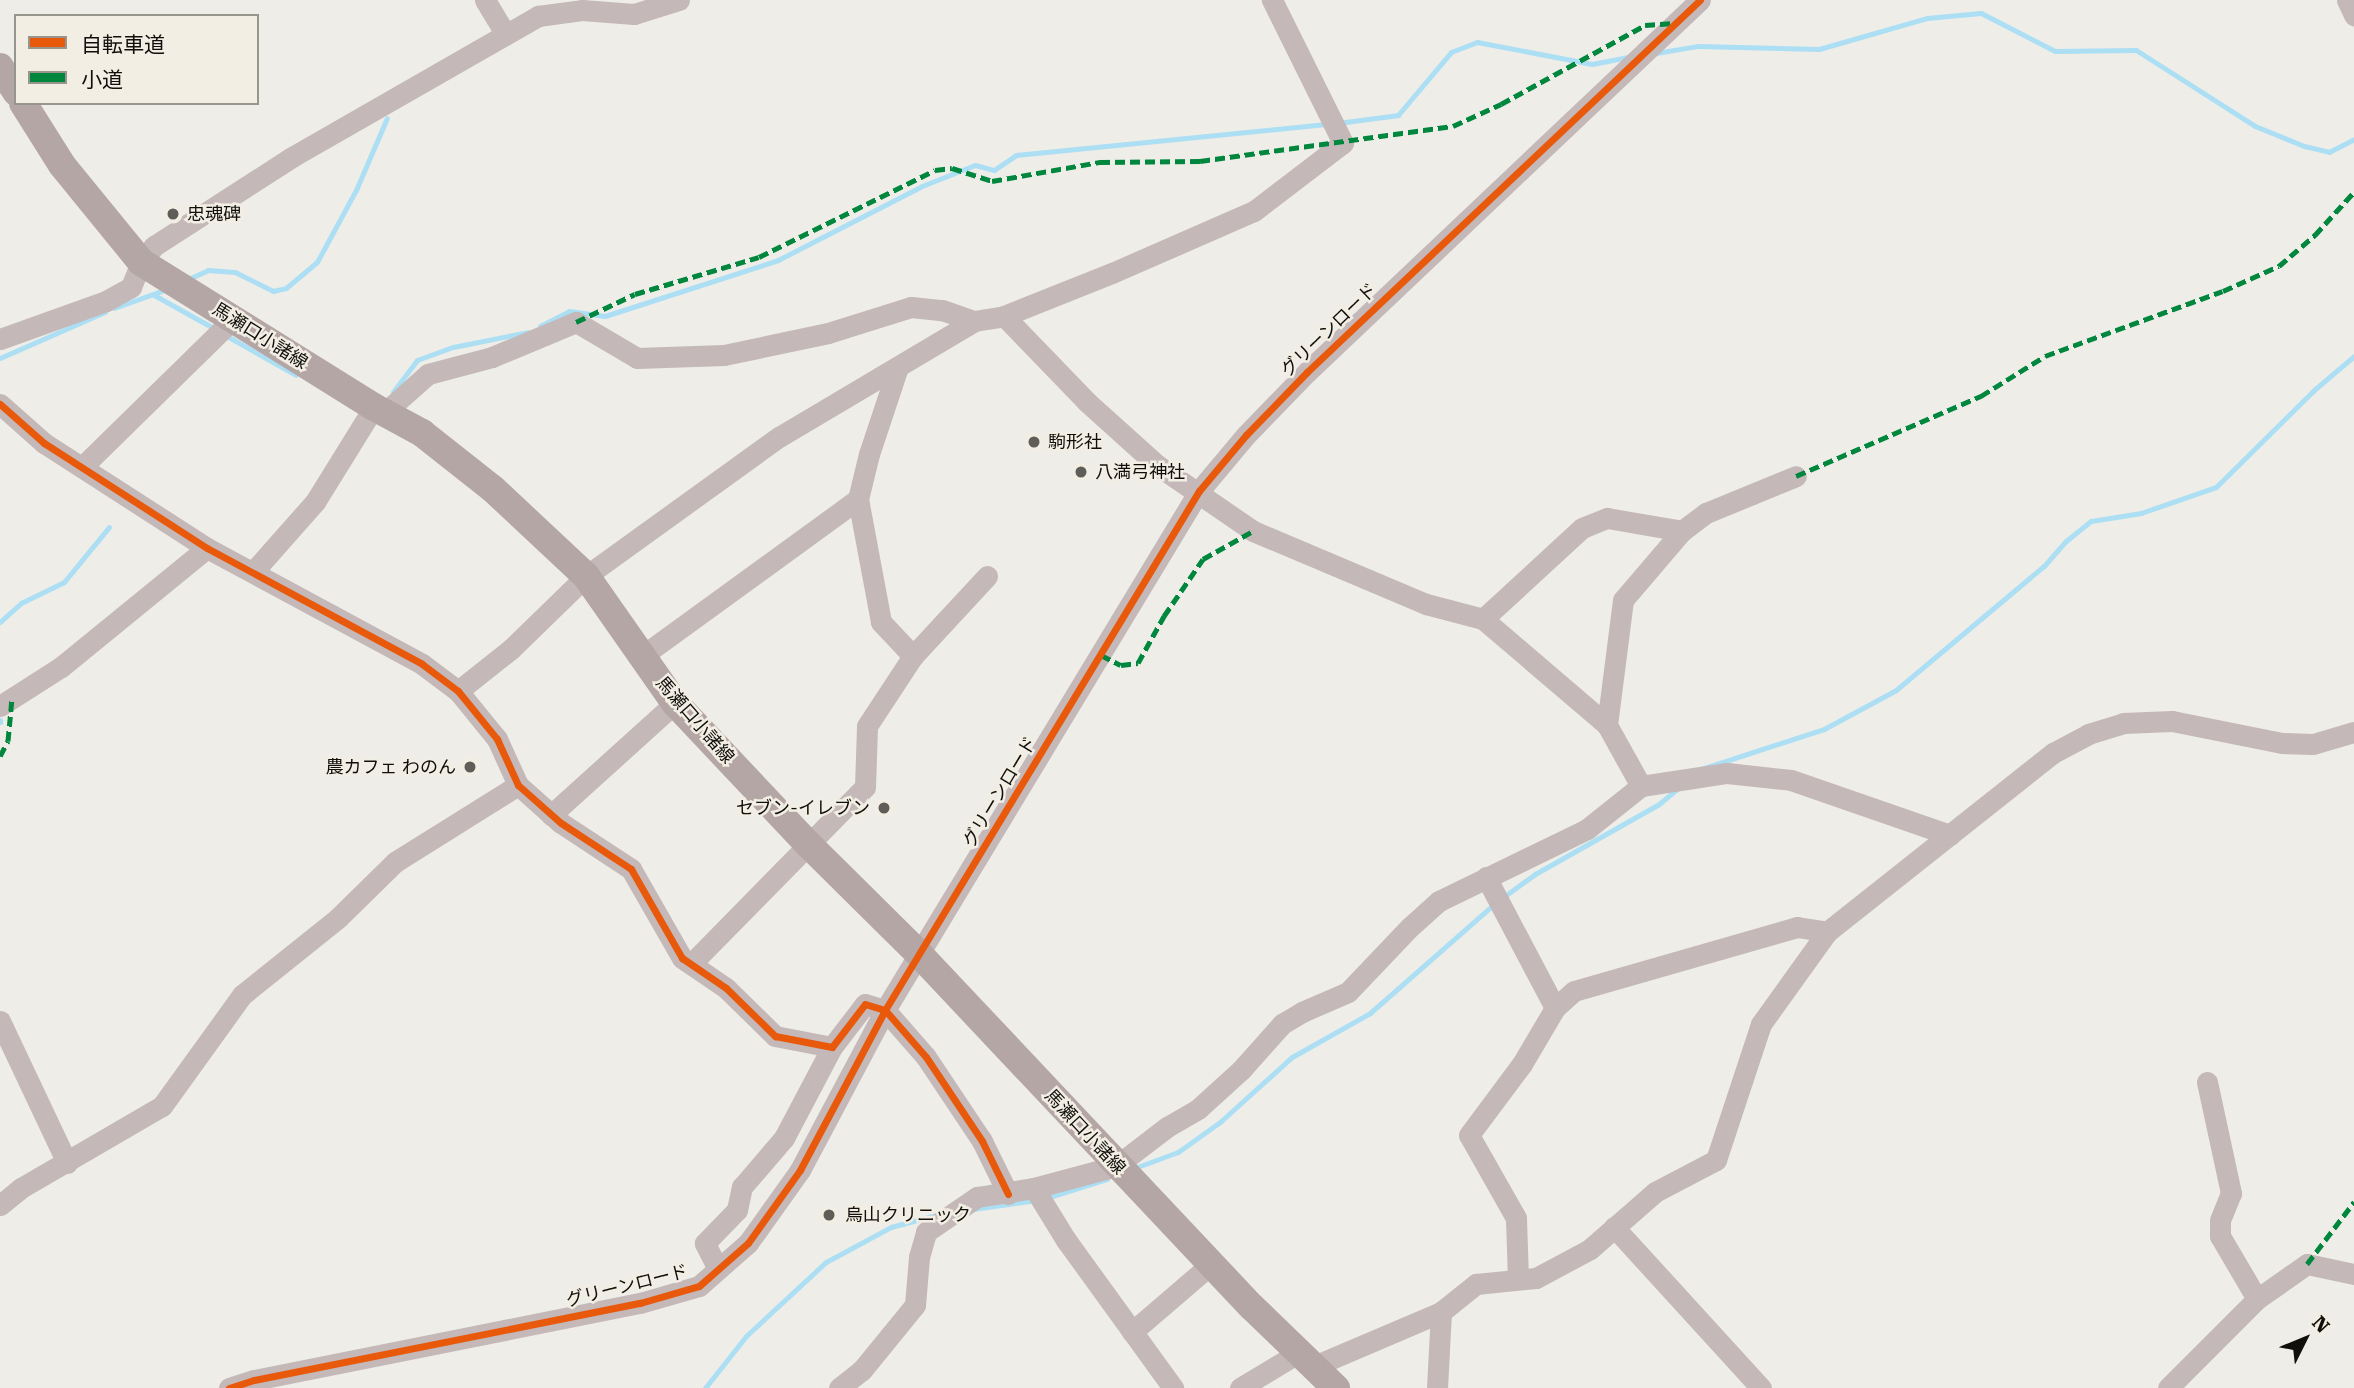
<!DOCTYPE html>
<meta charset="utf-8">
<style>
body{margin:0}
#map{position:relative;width:2354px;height:1388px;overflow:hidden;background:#eeede8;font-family:"Roboto Serif","Noto Sans JP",serif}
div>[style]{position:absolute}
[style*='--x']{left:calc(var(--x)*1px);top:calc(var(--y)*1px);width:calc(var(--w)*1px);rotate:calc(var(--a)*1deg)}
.stream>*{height:5px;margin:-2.5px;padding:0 2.5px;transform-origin:2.5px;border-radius:2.5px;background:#acdff4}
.minor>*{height:21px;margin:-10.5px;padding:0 10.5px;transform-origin:10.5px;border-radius:10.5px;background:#c4b8b8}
.major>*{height:28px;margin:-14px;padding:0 14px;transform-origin:14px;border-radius:14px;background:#b5a6a6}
.quiet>*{height:5px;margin-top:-2.5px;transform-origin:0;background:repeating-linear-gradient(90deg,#00873e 0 10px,transparent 0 15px)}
.cycleway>*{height:7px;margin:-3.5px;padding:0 3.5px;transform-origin:3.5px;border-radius:3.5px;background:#e8590c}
.dots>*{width:19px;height:19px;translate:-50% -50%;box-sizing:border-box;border:4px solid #f2eee4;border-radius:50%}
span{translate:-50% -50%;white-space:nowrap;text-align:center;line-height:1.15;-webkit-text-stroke:5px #f2eee4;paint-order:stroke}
.poi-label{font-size:18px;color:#100f0b}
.left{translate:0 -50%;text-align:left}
.right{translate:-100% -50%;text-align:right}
.street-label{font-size:18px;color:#100f0b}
.legend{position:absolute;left:14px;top:14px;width:245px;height:91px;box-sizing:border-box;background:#f2eee4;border:2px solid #98958d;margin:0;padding:9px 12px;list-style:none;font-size:21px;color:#100f0b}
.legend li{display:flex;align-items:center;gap:14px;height:35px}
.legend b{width:35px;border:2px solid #98958d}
.north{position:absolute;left:2270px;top:1304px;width:70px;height:70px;-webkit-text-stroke:5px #f2eee4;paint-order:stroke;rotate:47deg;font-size:19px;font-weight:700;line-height:28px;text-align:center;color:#100f0b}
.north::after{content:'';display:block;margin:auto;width:24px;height:32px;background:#100f0b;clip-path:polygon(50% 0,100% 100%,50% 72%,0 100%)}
</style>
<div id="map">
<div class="stream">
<i style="--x:1656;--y:53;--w:43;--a:-9.5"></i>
<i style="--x:1698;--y:46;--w:121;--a:1.4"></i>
<i style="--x:1819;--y:49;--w:112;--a:-16"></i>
<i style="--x:1927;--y:18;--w:54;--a:-5.3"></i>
<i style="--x:1981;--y:13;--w:83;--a:27.2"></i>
<i style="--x:2055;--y:51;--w:81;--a:-0.7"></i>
<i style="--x:2136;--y:50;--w:141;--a:32.6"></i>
<i style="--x:2255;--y:126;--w:53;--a:22.2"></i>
<i style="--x:2304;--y:146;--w:26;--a:13"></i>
<i style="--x:2329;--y:152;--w:28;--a:-27"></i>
<i style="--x:1338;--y:123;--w:61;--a:-7.6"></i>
<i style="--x:1398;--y:115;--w:82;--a:-49.9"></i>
<i style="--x:1451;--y:52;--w:28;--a:-21"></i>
<i style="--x:1477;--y:42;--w:117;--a:10.8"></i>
<i style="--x:1592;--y:64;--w:38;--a:-11"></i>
<i style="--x:186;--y:280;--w:24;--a:-24"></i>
<i style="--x:208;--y:270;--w:27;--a:4"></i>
<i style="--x:235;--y:272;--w:42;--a:26.6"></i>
<i style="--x:273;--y:291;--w:13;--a:-13"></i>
<i style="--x:286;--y:288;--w:40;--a:-40"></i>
<i style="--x:317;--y:262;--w:82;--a:-61.6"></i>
<i style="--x:356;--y:190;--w:78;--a:-66.7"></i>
<i style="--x:154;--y:295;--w:72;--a:29.1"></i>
<i style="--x:114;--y:308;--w:56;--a:-19.7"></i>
<i style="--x:540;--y:326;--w:33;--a:-27"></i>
<i style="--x:569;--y:311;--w:36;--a:8"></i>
<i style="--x:605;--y:316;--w:182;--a:-17.9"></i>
<i style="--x:778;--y:260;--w:162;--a:-27.2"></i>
<i style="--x:922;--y:186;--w:57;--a:-21.6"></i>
<i style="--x:975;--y:165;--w:20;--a:15"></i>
<i style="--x:994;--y:170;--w:27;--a:-34"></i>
<i style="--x:1016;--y:155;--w:314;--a:-5.7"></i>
<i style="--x:225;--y:335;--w:81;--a:29.4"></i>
<i style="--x:0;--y:358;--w:115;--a:-23.7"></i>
<i style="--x:393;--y:392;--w:40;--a:-53"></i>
<i style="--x:417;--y:360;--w:38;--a:-20"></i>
<i style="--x:453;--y:347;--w:76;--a:-11.3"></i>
<i style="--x:0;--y:622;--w:28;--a:-42"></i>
<i style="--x:21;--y:603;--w:48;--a:-26"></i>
<i style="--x:64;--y:582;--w:71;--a:-50.7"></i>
<i style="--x:0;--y:720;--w:2;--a:90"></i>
<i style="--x:1701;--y:769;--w:129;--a:-18"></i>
<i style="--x:1824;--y:729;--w:82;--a:-28.4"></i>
<i style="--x:1896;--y:690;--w:193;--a:-40"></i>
<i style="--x:2044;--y:566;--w:33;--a:-49"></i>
<i style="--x:2066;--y:541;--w:32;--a:-39"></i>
<i style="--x:2091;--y:521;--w:51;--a:-9.1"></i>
<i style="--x:2141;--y:513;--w:79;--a:-19.1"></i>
<i style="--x:2216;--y:487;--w:138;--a:-44.7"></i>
<i style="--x:2314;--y:390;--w:52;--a:-40.4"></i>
<i style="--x:1502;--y:898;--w:41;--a:-36"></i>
<i style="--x:1535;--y:874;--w:142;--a:-29.4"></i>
<i style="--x:1659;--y:804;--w:23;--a:-40"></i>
<i style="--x:1132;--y:1169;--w:49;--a:-20.3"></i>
<i style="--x:1178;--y:1152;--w:52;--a:-35.5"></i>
<i style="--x:1220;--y:1122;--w:97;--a:-42.1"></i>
<i style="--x:1292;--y:1057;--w:90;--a:-29.4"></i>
<i style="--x:1370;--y:1013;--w:165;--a:-41.3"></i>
<i style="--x:1046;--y:1198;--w:64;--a:-17.3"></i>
<i style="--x:973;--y:1209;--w:64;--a:-8.1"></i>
<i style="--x:705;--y:1388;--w:66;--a:-51.7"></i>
<i style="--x:746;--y:1336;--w:109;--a:-42.8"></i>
<i style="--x:826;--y:1262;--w:74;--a:-28.3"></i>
<i style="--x:891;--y:1227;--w:47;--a:-14.9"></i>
</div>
<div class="minor">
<i style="--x:485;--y:0;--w:39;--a:59"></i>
<i style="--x:2347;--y:0;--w:17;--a:65"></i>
<i style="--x:1004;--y:316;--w:120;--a:46"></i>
<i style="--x:1087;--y:402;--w:94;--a:42"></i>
<i style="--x:1157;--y:465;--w:116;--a:34.5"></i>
<i style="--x:1253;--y:531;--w:188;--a:22.9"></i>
<i style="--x:1426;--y:604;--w:59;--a:14.7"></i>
<i style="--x:1483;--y:619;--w:134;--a:-42.6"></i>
<i style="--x:1582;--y:528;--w:27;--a:-22"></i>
<i style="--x:1607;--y:518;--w:76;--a:9.8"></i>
<i style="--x:0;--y:339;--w:113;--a:-19.7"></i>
<i style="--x:106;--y:301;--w:29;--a:-29"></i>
<i style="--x:131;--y:287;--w:27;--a:-68"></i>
<i style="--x:141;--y:262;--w:21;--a:-51"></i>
<i style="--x:154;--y:246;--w:164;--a:-32.8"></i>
<i style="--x:292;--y:157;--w:284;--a:-29.8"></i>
<i style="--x:538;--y:16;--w:44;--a:-7.8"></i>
<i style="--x:582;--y:10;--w:52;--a:4.4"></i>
<i style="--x:634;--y:14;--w:47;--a:-17.3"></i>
<i style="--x:898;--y:367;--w:92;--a:108.4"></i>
<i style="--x:869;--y:454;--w:46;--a:103.7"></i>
<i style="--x:858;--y:499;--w:125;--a:79.4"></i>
<i style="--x:881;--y:622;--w:47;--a:46.7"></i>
<i style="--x:0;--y:404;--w:59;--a:41.6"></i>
<i style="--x:44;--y:443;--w:194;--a:32.8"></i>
<i style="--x:207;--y:548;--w:244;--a:28.3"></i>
<i style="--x:422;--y:664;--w:45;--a:36.9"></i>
<i style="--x:458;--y:691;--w:62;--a:50.9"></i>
<i style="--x:497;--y:739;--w:51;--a:65.5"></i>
<i style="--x:518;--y:785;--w:57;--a:41.5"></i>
<i style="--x:561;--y:823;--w:84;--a:33.3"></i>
<i style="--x:631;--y:869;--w:103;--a:60.2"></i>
<i style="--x:682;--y:958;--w:53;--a:34.3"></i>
<i style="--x:726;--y:988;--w:69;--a:44.4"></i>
<i style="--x:775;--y:1036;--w:58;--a:10.9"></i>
<i style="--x:832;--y:1047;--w:54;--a:-52.5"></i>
<i style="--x:865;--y:1004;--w:21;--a:17"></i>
<i style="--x:885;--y:1010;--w:62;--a:48.9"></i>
<i style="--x:926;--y:1057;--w:101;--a:56.3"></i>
<i style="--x:982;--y:1141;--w:59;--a:63.9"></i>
<i style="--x:384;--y:413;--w:59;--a:-41.6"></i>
<i style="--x:428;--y:374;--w:66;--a:-14.9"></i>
<i style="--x:492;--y:357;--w:91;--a:-22.6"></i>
<i style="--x:576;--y:322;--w:71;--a:30.5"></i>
<i style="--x:637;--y:358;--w:87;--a:-2"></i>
<i style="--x:724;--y:355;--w:106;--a:-11.9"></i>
<i style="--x:828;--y:333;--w:87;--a:-17.4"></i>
<i style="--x:911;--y:307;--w:31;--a:6"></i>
<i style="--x:942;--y:310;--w:34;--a:19"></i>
<i style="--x:82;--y:467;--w:211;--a:-44.4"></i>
<i style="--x:253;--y:572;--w:94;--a:-48.5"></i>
<i style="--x:315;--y:502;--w:112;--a:-58.2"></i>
<i style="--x:1483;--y:619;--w:163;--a:40.5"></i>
<i style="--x:1607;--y:725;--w:70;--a:60.9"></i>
<i style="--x:642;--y:656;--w:267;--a:-36"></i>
<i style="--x:458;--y:691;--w:68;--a:-38.4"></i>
<i style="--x:511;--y:649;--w:105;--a:-44.2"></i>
<i style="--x:586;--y:576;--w:238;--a:-35.8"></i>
<i style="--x:779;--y:437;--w:227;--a:-30.7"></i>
<i style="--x:974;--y:321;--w:30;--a:-9"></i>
<i style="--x:1004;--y:316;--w:116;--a:-21.7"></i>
<i style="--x:1112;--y:273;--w:155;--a:-23.6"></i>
<i style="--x:1254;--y:211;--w:112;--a:-37.4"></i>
<i style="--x:1343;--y:143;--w:160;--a:-116.4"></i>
<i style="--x:0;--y:706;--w:72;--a:-32.6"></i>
<i style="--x:61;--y:667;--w:188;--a:-39.2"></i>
<i style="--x:1607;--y:725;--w:126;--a:-82.7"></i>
<i style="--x:1623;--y:600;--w:91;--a:-49.5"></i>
<i style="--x:1682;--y:531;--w:30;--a:-37"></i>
<i style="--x:1706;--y:513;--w:97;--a:-22.3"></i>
<i style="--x:551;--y:815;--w:167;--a:-42.1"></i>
<i style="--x:1486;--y:877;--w:148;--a:62.2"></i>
<i style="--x:691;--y:964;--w:248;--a:-45.5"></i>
<i style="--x:865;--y:787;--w:61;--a:-88.1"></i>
<i style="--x:867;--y:726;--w:84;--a:-56.7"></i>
<i style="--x:913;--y:656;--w:109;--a:-47.2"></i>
<i style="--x:0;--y:1021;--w:157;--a:64.7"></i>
<i style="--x:2207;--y:1082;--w:114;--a:77.8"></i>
<i style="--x:2231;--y:1193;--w:29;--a:112"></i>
<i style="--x:2220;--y:1220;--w:16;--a:90"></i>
<i style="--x:2220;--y:1236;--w:73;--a:59.6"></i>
<i style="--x:1034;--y:1188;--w:61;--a:58.4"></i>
<i style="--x:1066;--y:1240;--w:183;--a:54.1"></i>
<i style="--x:0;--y:1205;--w:27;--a:-39"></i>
<i style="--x:21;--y:1188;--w:163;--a:-30.2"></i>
<i style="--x:162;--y:1106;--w:137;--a:-54.2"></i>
<i style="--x:242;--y:995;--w:123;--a:-38.7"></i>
<i style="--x:338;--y:918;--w:80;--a:-44.5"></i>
<i style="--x:395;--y:862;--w:145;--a:-32"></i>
<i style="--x:1614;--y:1227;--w:218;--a:47.6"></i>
<i style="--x:718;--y:1269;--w:29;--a:-117"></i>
<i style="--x:705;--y:1243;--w:46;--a:-45.9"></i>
<i style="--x:737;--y:1210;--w:24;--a:-78"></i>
<i style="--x:742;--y:1187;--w:65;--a:-49.4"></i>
<i style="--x:784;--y:1138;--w:103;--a:-62.2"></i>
<i style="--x:1518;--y:1279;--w:61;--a:-91.9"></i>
<i style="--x:1516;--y:1218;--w:95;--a:-119.5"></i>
<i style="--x:1469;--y:1135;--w:89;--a:-53.3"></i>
<i style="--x:1522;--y:1064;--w:65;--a:-59.5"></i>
<i style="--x:1555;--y:1008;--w:25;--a:-42"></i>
<i style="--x:1574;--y:991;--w:232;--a:-16"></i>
<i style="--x:1797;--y:927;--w:30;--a:9"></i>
<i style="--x:1132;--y:1332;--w:104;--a:-40.7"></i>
<i style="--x:1312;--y:1367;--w:140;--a:-23.1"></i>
<i style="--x:1441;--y:1312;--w:45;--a:-38.7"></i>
<i style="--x:1476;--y:1284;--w:60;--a:-5.7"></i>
<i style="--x:1536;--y:1278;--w:61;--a:-28.2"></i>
<i style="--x:1590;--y:1249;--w:86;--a:-41.2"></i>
<i style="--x:1655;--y:1192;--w:69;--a:-27.7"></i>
<i style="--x:1716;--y:1160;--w:143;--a:-71.7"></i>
<i style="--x:1761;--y:1024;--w:113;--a:-54.3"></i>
<i style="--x:1827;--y:932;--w:288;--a:-38.4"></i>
<i style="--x:2053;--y:753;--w:40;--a:-28"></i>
<i style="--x:2088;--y:734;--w:37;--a:-17"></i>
<i style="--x:2123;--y:723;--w:49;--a:-2.3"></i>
<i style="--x:2172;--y:721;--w:112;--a:11.3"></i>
<i style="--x:2282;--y:743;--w:31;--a:2"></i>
<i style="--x:2313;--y:744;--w:43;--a:-16.3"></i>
<i style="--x:229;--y:1388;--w:26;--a:-18"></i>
<i style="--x:254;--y:1380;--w:394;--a:-11.3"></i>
<i style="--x:640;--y:1303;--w:61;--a:-16.1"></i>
<i style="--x:699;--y:1286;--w:65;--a:-41.3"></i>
<i style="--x:748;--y:1243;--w:90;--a:-54.5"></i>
<i style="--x:800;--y:1170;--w:181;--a:-62"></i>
<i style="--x:885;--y:1010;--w:607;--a:-58.83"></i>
<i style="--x:1199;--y:491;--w:73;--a:-50"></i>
<i style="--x:1246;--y:435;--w:88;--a:-45.9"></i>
<i style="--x:1307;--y:372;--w:541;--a:-43.43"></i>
<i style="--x:839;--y:1388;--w:29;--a:-38"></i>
<i style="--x:862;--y:1370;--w:84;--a:-50.8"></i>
<i style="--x:915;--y:1305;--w:48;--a:-85.2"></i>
<i style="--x:919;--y:1257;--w:26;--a:-74"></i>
<i style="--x:926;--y:1232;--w:62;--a:-34.5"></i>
<i style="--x:977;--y:1197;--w:58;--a:-9"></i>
<i style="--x:1034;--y:1188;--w:85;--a:-15"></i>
<i style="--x:1116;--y:1166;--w:64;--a:-37.4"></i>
<i style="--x:1167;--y:1127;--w:36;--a:-30"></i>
<i style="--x:1198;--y:1109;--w:58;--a:-42.2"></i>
<i style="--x:1241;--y:1070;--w:62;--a:-48.3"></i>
<i style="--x:1282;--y:1024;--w:23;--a:-31"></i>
<i style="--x:1302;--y:1012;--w:50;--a:-23.5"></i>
<i style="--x:1348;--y:992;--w:90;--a:-46.4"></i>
<i style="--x:1410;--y:927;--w:39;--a:-42"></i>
<i style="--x:1439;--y:901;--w:165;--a:-25.9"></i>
<i style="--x:1587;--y:829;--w:69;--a:-38.5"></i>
<i style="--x:1641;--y:786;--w:87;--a:-8.6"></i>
<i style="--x:1727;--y:773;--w:64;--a:6.2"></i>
<i style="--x:1791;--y:780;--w:168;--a:19.1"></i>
<i style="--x:1240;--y:1388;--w:68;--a:-31.1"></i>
<i style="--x:1437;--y:1388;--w:76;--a:-87"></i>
<i style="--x:2168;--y:1388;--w:126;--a:-45"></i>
<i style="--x:2257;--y:1299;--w:61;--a:-35"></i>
<i style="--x:2307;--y:1264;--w:48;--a:12"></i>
</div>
<div class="major">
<i style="--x:0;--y:67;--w:30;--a:57"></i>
<i style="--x:23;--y:103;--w:73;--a:57.8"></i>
<i style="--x:62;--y:165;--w:125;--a:50.8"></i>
<i style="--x:141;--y:262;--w:274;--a:31.9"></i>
<i style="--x:374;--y:407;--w:55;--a:28.4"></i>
<i style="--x:422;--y:433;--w:90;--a:38.3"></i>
<i style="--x:493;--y:489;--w:127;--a:43.1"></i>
<i style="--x:586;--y:576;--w:155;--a:55"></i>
<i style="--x:675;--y:703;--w:195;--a:46.7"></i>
<i style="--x:809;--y:845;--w:156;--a:44.7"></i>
<i style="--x:920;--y:955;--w:484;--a:46.7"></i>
<i style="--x:1252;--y:1307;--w:117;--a:44"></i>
</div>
<div class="quiet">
<i style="--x:576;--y:322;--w:65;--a:-25.4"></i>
<i style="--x:635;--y:294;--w:129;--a:-16.6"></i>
<i style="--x:759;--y:257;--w:196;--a:-26.3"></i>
<i style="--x:935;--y:170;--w:17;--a:-7"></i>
<i style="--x:952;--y:168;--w:42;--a:18"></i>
<i style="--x:992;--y:181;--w:110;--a:-10"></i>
<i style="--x:1100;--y:162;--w:100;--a:-0.6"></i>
<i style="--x:1200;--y:161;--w:255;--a:-7.9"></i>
<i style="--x:1453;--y:126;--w:53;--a:-24.6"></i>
<i style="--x:1501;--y:104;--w:164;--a:-28.7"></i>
<i style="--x:1645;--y:25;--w:30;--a:-4"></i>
<i style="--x:1796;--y:476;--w:202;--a:-23.4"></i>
<i style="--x:1981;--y:396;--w:75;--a:-32"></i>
<i style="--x:2045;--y:356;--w:189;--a:-20.1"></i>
<i style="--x:2223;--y:291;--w:61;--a:-24.1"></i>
<i style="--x:2279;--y:266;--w:48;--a:-40.7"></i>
<i style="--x:2315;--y:235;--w:58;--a:-47.8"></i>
<i style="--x:1101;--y:655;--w:22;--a:27"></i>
<i style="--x:1121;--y:665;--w:17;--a:-7"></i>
<i style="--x:1138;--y:663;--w:54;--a:-61"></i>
<i style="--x:1164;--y:616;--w:69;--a:-55.6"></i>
<i style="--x:1203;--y:559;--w:57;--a:-29.2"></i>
<i style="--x:0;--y:756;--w:17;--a:-62"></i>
<i style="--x:8;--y:741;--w:43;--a:-84.7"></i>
<i style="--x:2307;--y:1264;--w:78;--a:-52.8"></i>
</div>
<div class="cycleway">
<i style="--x:0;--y:404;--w:59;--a:41.6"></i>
<i style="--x:44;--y:443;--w:194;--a:32.8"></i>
<i style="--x:207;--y:548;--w:244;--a:28.3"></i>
<i style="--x:422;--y:664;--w:45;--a:36.9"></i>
<i style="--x:458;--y:691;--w:62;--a:50.9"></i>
<i style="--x:497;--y:739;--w:51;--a:65.5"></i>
<i style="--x:518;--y:785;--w:57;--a:41.5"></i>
<i style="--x:561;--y:823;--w:84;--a:33.3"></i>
<i style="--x:631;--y:869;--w:103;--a:60.2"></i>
<i style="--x:682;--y:958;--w:53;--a:34.3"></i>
<i style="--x:726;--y:988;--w:69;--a:44.4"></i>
<i style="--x:775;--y:1036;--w:58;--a:10.9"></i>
<i style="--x:832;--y:1047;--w:54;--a:-52.5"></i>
<i style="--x:865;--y:1004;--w:21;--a:17"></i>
<i style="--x:885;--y:1010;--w:62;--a:48.9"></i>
<i style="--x:926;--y:1057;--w:101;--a:56.3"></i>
<i style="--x:982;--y:1141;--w:59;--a:63.9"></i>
<i style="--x:229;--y:1388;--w:26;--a:-18"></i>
<i style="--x:254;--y:1380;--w:394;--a:-11.3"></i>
<i style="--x:640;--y:1303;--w:61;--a:-16.1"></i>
<i style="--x:699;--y:1286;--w:65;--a:-41.3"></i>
<i style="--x:748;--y:1243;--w:90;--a:-54.5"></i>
<i style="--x:800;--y:1170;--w:181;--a:-62"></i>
<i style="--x:885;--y:1010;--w:607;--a:-58.83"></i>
<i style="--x:1199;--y:491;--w:73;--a:-50"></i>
<i style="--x:1246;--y:435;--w:88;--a:-45.9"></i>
<i style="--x:1307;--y:372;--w:541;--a:-43.43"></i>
</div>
<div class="dots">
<i style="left:173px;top:214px;background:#5e5d58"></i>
<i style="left:1034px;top:442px;background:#5e5d58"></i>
<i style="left:1081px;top:472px;background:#5e5d58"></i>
<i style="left:470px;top:767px;background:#5e5d58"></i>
<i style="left:884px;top:808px;background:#5e5d58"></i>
<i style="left:829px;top:1215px;background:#5e5d58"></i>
</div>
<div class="poi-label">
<span class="left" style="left:187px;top:214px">忠魂碑</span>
<span class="left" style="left:1048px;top:442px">駒形社</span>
<span class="left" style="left:1095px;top:472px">八満弓神社</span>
<span class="right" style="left:456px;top:767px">農カフェ わのん</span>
<span class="right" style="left:870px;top:808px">セブン-イレブン</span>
<span class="left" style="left:845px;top:1215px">烏山クリニック</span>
</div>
<div class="street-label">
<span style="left:1329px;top:330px;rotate:-44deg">グリーンロード</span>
<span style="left:260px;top:336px;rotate:32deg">馬瀬口小諸線</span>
<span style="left:695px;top:720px;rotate:49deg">馬瀬口小諸線</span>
<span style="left:1000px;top:792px;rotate:-59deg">グリーンロード</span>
<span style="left:1085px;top:1132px;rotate:47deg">馬瀬口小諸線</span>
<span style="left:627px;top:1286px;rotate:-14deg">グリーンロード</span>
</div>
<ul class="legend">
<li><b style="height:9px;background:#e8590c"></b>自転車道</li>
<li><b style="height:9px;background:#00873e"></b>小道</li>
</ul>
<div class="north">N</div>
</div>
